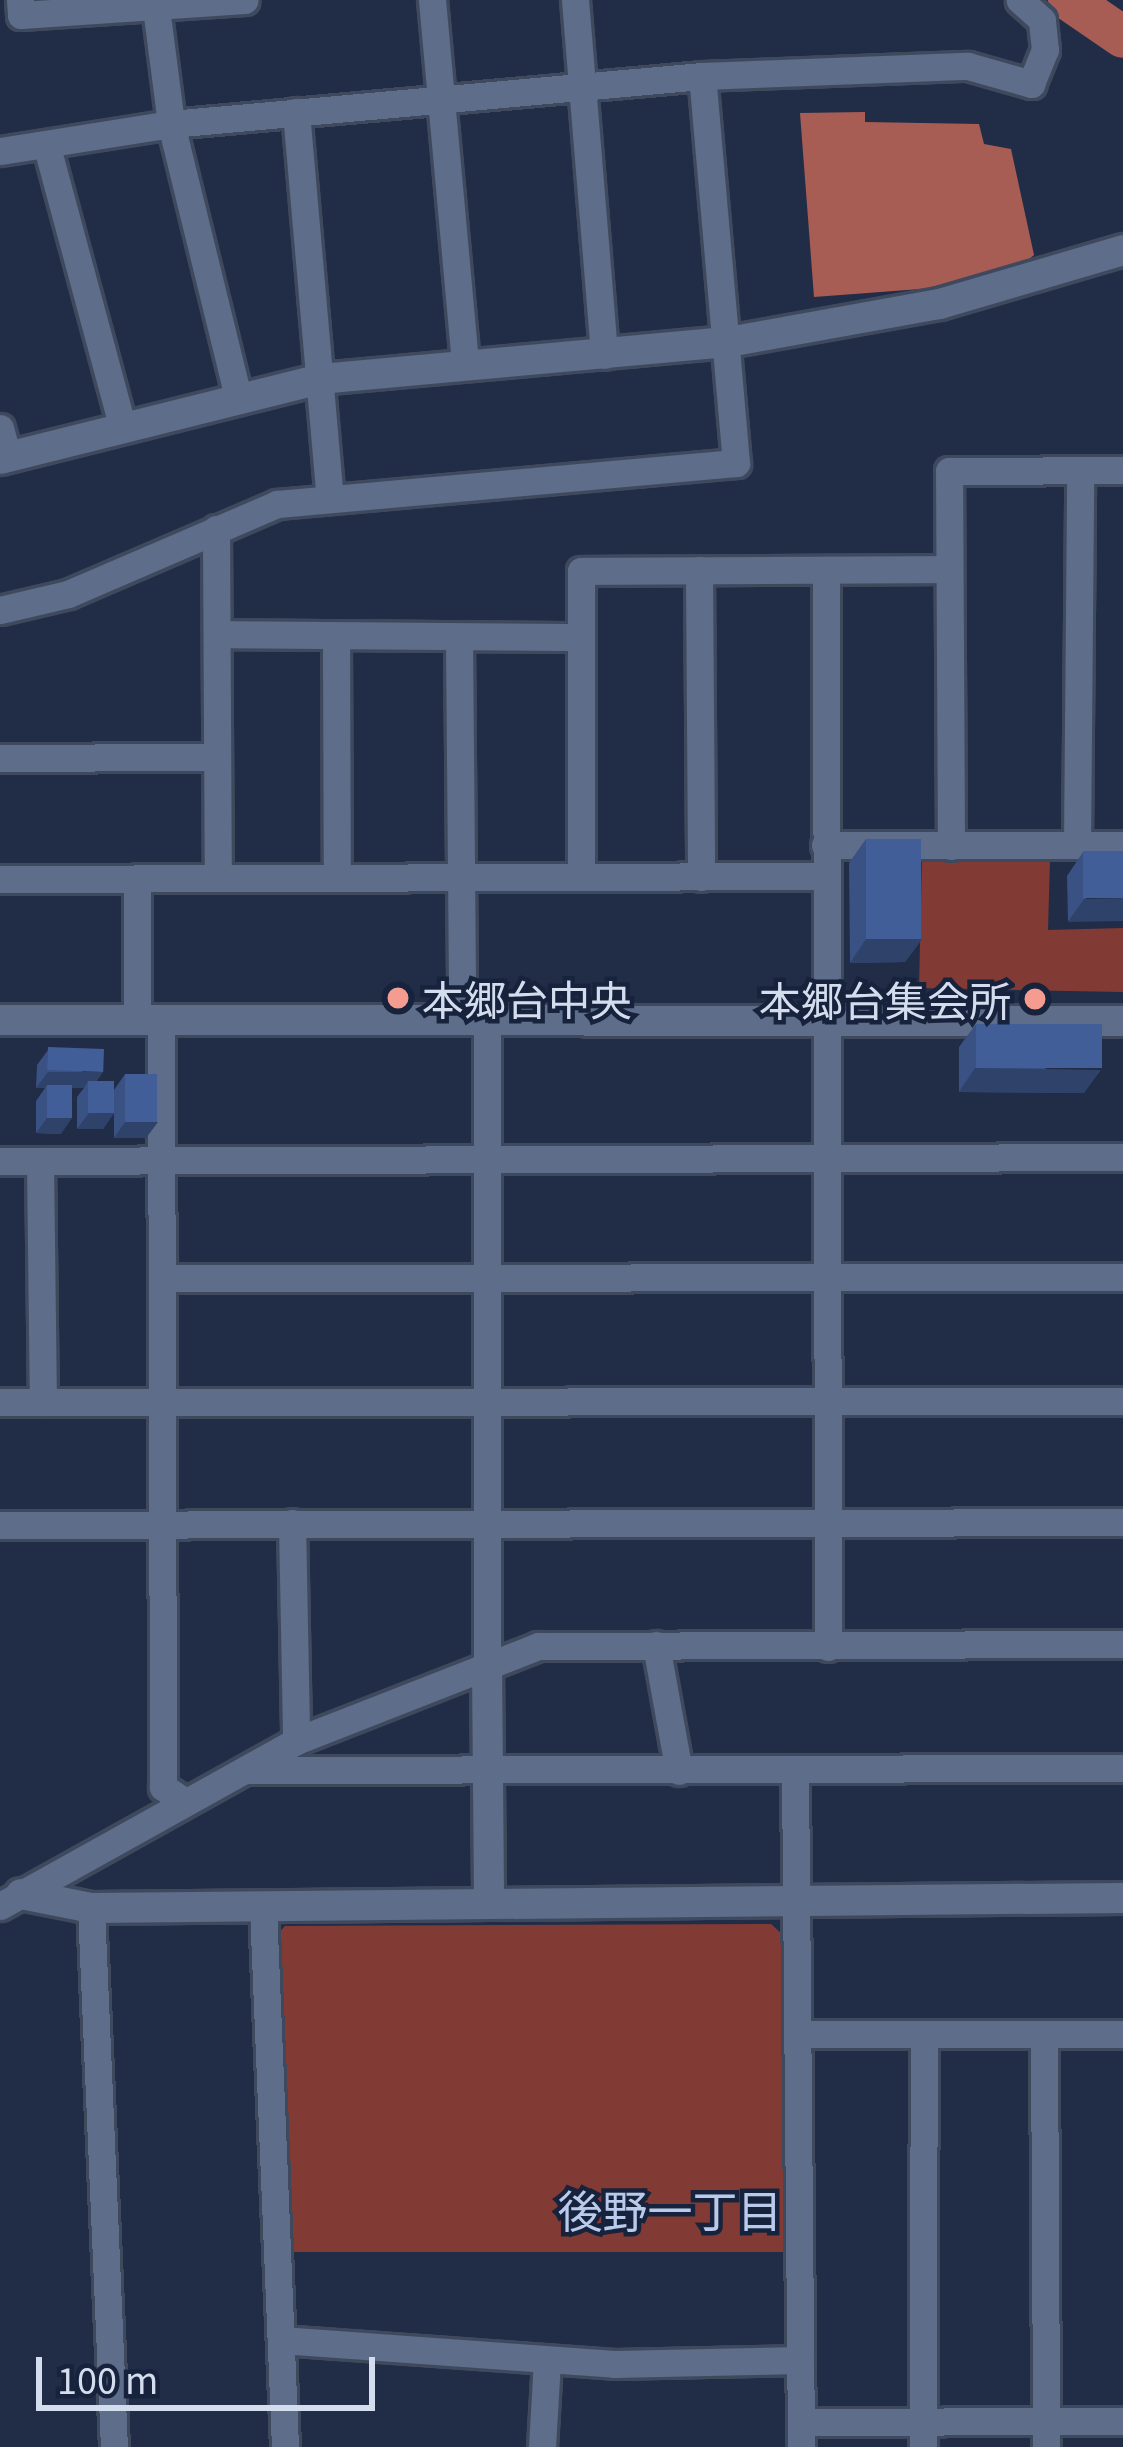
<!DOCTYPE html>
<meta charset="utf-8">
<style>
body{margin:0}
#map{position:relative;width:1123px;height:2447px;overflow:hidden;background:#212d47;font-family:Georgia,"Noto Sans JP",serif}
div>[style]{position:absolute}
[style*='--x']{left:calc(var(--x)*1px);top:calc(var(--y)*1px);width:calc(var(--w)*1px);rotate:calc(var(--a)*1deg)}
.green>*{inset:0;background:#823b34}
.water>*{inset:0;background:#a85d54}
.river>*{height:42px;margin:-21px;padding:0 21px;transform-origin:21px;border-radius:21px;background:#a85d54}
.roads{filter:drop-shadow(3px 0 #3f495e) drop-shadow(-3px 0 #3f495e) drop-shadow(0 3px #3f495e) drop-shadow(0 -3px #3f495e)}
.minor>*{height:27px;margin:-13.5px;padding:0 13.5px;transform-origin:13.5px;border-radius:13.5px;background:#5e6d8a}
.tertiary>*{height:30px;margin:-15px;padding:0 15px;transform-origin:15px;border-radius:15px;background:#5e6d8a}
.wall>*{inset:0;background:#395183}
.shaded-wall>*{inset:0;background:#2e426a}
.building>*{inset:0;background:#425e98;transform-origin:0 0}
.dots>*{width:33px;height:33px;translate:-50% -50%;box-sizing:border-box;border:6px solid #17233c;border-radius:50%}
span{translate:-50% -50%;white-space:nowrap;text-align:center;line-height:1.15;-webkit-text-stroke:9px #17233c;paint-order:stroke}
.poi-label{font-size:42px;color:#d4ddee}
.left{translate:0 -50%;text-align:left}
.right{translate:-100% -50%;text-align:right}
.neighbourhood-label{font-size:45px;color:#b9caeb}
.scale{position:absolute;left:36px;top:2357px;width:339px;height:54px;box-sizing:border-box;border:6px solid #d4ddee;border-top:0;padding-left:15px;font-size:36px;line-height:42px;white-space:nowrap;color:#d4ddee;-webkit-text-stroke:9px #17233c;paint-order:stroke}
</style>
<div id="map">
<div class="green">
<i style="clip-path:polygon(922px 856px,1050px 859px,1048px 930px,1123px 928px,1123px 992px,919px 988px)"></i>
<i style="clip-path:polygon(771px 1924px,783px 1935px,787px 2252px,286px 2252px,274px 1938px,285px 1926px)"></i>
</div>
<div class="water">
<i style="clip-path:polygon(865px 112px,865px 122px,979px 124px,984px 144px,1011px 149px,1034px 255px,1020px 267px,947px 287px,814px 297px,800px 113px)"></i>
</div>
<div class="river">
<i style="--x:1069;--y:0;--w:65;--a:34.4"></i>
</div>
<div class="roads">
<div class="minor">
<i style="--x:20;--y:0;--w:15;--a:86"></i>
<i style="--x:21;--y:15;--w:224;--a:-3.8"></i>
<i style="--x:155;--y:0;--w:125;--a:82.6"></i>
<i style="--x:171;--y:124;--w:280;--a:76.2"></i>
<i style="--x:432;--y:0;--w:367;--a:84.8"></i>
<i style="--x:575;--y:0;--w:356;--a:85.3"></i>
<i style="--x:296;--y:112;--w:386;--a:85"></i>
<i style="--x:47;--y:147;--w:291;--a:74.9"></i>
<i style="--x:0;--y:151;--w:173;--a:-9"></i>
<i style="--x:171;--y:124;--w:533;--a:-5.17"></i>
<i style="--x:702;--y:76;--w:266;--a:-2.2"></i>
<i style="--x:968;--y:66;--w:66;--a:15.9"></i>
<i style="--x:1031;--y:84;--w:37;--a:-68"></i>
<i style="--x:1045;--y:50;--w:30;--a:-96"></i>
<i style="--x:1042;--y:20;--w:30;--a:-138"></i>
<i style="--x:0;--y:428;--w:30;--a:75"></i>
<i style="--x:216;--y:529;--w:349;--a:89.7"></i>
<i style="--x:699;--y:570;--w:307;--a:89.6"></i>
<i style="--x:826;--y:571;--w:1076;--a:89.89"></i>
<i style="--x:0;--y:610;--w:70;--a:-13.2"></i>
<i style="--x:68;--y:594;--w:228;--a:-23.3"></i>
<i style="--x:277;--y:504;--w:461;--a:-5.1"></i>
<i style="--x:736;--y:463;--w:388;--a:-95"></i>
<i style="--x:217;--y:634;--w:363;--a:0.5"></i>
<i style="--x:336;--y:637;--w:241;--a:89.8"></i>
<i style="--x:459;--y:639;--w:381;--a:89.5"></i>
<i style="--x:0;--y:758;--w:215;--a:-0.3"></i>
<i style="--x:825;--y:845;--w:298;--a:0"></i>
<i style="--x:1077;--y:845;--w:375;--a:-89.5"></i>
<i style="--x:951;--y:846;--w:375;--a:-90.3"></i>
<i style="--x:949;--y:471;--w:174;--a:-0.3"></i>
<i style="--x:581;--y:877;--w:306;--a:-90"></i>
<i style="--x:581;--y:571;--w:365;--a:-0.3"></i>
<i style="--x:0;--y:879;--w:823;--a:-0.21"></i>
<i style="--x:137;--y:880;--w:139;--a:90"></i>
<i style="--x:161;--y:1019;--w:768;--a:89.85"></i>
<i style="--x:163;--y:1787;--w:27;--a:34"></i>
<i style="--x:0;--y:1161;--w:1123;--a:-0.2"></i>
<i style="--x:40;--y:1161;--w:241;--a:89.3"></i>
<i style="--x:163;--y:1278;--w:960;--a:-0.06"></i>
<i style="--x:0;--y:1402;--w:1123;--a:-0.05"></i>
<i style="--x:292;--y:1523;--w:218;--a:88.9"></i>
<i style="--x:0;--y:1525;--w:1123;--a:-0.15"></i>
<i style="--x:656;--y:1645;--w:128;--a:79.7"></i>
<i style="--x:487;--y:1665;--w:644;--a:-90"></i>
<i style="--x:247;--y:1770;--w:876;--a:-0.13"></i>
<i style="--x:795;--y:1771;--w:676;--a:89.49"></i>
<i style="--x:0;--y:1906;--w:339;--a:-29.1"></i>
<i style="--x:296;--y:1741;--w:260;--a:-21.4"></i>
<i style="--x:538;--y:1646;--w:585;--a:-0.2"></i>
<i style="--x:91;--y:1908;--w:539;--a:87.56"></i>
<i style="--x:263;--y:1908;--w:539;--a:87.66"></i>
<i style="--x:798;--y:2034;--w:325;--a:0"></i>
<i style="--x:1044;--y:2034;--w:413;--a:89.7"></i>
<i style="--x:281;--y:2340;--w:334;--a:4.1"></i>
<i style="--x:614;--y:2364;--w:186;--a:-1.2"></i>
<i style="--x:801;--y:2422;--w:322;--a:-0.2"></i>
<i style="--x:542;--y:2447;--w:87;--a:-86.7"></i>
<i style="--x:923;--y:2447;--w:413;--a:-89.9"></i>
</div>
<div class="tertiary">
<i style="--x:0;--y:459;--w:330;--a:-14"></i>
<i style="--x:320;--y:379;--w:410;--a:-5.2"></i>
<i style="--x:728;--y:342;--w:215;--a:-10.2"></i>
<i style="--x:940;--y:304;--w:191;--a:-16.4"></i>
<i style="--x:0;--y:1020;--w:1123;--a:0.05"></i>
<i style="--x:487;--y:1665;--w:239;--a:89.5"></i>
<i style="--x:21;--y:1894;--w:71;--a:11.3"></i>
<i style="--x:91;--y:1908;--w:1032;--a:-0.56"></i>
</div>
</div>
<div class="wall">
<i style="clip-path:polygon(866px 839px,922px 939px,905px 962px,850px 963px,849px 863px)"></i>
<i style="clip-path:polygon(1123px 851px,1068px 922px,1067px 876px,1083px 852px)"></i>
<i style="clip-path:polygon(976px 1024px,1084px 1093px,959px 1092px,959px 1047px)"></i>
<i style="clip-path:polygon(48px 1050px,97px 1081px,114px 1113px,103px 1129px,77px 1129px,77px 1097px,84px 1088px,72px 1088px,61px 1134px,36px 1133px,36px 1101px,45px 1088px,36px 1088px,37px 1065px)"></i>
<i style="clip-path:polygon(125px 1074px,146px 1138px,114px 1138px,114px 1090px)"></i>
</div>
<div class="shaded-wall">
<i style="clip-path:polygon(1123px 898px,1123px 921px,1068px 922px,1084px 899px)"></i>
<i style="clip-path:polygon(866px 939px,922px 939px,905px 962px,850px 963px)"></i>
<i style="clip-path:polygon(975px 1068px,1101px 1070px,1084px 1093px,959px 1092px)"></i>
<i style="clip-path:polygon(48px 1072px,103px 1072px,92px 1088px,88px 1081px,84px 1088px,47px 1088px,47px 1085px,45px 1088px,36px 1088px)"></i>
<i style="clip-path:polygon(89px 1113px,114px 1113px,103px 1129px,77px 1129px)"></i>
<i style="clip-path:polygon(47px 1118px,72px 1118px,61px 1134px,36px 1133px)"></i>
<i style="clip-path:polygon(125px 1122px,158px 1122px,146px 1138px,114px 1138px)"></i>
</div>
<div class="building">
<i style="left:866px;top:839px;width:55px;height:100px"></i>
<i style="left:1123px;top:851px;width:47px;height:40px;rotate:90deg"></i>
<i style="left:976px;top:1024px;width:126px;height:44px"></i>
<i style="left:104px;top:1049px;width:23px;height:56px;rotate:92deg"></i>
<i style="left:125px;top:1074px;width:32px;height:48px"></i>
<i style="left:88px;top:1081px;width:26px;height:32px"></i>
<i style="left:47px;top:1085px;width:25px;height:33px"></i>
</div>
<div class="dots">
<i style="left:398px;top:998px;background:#f59c91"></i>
<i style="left:1035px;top:999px;background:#f59c91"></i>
</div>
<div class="poi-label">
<span class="left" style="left:422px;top:998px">本郷台中央</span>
<span class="right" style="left:1011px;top:999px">本郷台集会所</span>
</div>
<div class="neighbourhood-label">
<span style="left:670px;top:2209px">後野一丁目</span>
</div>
<div class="scale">100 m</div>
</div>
